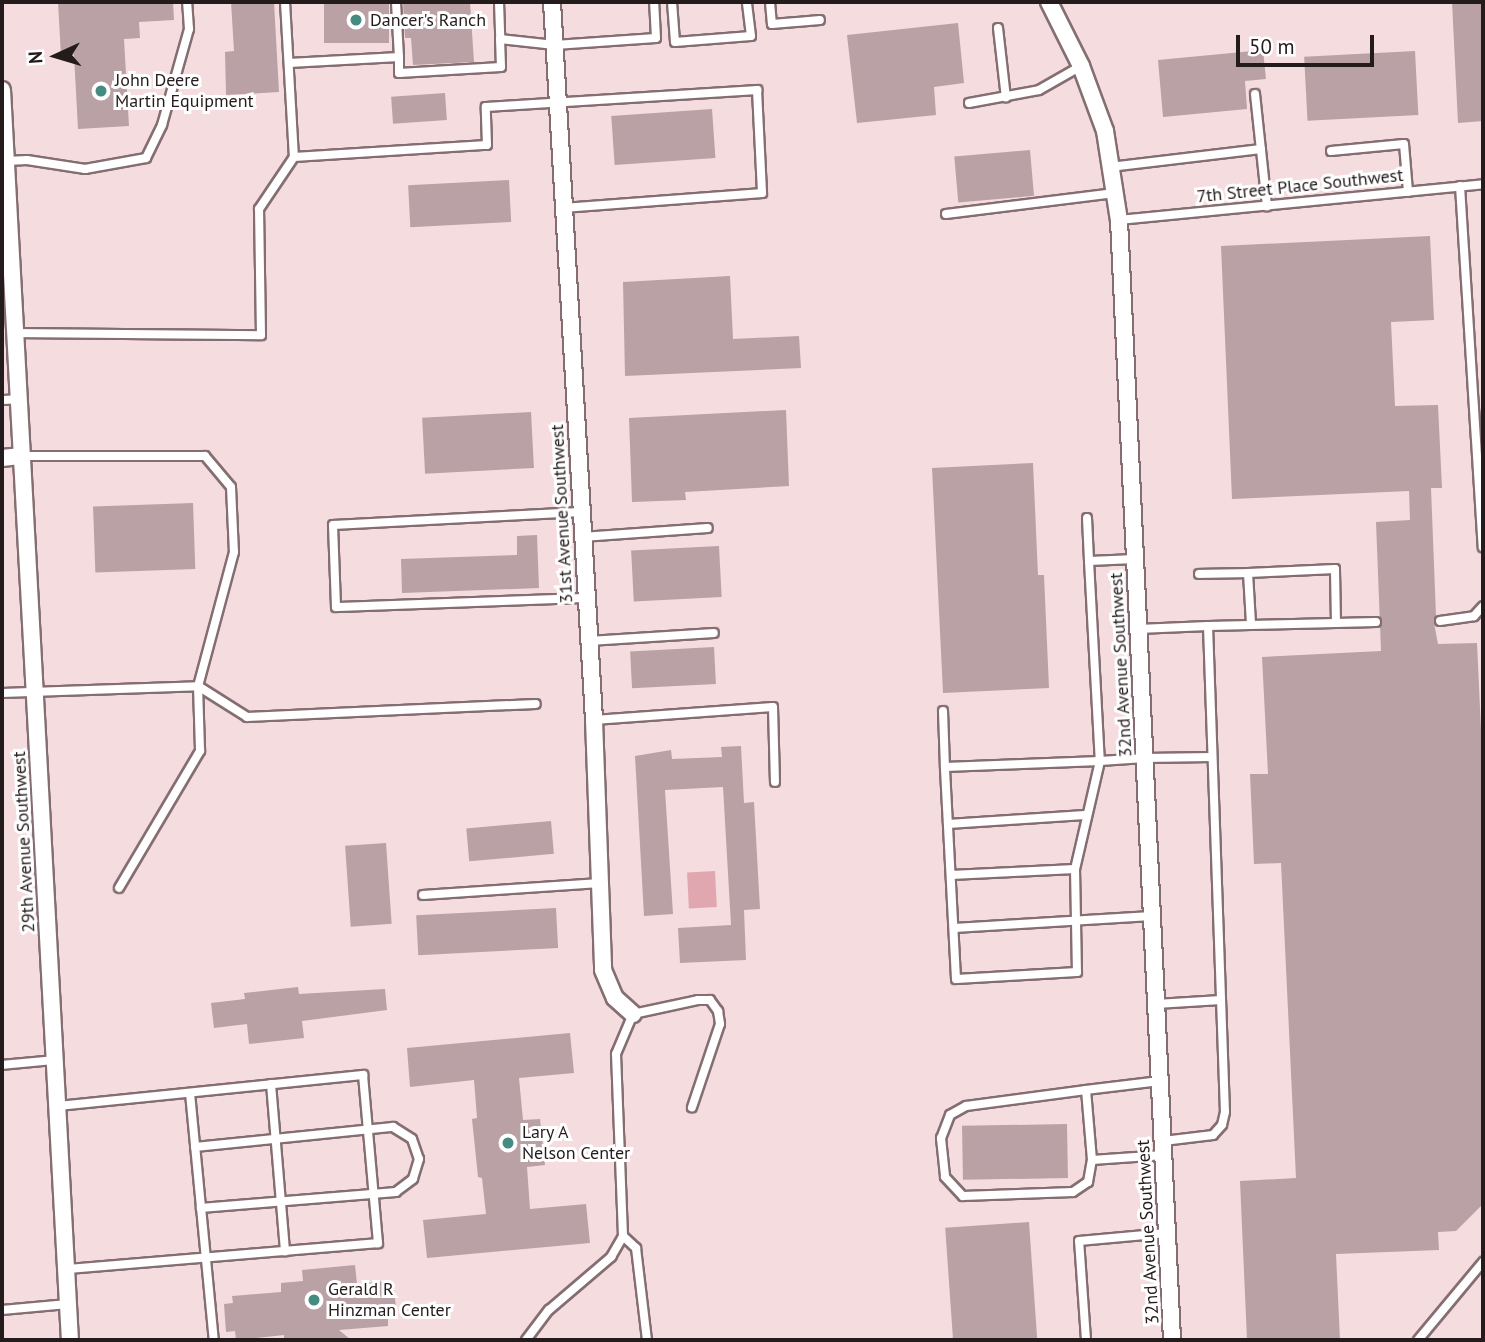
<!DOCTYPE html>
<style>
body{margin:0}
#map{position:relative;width:1485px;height:1342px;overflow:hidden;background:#f5dcdf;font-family:"PT Sans",sans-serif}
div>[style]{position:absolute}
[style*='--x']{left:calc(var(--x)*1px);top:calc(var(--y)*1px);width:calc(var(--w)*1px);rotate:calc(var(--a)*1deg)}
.green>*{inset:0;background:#e1a7b1;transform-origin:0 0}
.building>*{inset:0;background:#b9a1a5;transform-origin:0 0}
.roads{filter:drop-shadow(2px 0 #846e71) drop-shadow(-2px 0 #846e71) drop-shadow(0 2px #846e71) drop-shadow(0 -2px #846e71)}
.lane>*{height:8px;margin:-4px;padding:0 4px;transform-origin:4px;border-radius:4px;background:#fff}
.street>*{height:16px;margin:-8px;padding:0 8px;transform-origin:8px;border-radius:8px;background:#fff}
.dots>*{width:19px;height:19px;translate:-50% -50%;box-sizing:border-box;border:4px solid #fff;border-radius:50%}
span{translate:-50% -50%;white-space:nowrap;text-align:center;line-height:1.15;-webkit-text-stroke:6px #fff;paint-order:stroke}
.poi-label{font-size:18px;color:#241b1d}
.left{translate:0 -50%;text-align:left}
.street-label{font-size:18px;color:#241b1d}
.frame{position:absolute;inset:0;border:4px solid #241b1d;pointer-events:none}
.north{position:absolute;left:21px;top:21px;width:70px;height:70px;-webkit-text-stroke:5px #fff;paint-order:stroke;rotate:266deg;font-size:19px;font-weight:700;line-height:28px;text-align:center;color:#241b1d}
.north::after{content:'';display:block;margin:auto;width:24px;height:32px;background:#241b1d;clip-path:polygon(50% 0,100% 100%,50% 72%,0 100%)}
.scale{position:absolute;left:1236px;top:35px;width:138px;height:32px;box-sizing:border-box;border:4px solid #241b1d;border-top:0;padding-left:9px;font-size:21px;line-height:24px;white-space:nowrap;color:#241b1d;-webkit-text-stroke:5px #fff;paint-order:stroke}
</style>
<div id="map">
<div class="green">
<i style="left:715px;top:871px;width:36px;height:28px;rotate:87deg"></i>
</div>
<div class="building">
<i style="clip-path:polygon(58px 2px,173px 2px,174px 20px,139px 22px,140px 38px,124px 39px,129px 126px,78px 129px,74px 55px,61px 56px)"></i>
<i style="clip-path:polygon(231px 2px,274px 2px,279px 92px,226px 95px,225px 52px,234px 51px)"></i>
<i style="left:324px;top:2px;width:65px;height:41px"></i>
<i style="clip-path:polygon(403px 2px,470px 2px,474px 62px,413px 65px,411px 38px,405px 38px)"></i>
<i style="clip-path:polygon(1452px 2px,1483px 2px,1483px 121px,1458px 123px)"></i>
<i style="clip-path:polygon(958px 23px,964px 83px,934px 87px,936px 115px,857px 123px,847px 35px)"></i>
<i style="clip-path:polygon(1263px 50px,1266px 79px,1245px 81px,1247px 109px,1163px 117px,1158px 60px)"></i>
<i style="left:1415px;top:51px;width:64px;height:111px;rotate:87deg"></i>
<i style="left:445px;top:93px;width:27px;height:54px;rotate:86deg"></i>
<i style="left:712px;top:109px;width:49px;height:101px;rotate:86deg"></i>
<i style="left:1030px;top:150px;width:46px;height:76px;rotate:85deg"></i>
<i style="left:509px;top:180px;width:42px;height:101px;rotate:87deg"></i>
<i style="clip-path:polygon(1430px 236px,1434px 320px,1391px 322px,1395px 406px,1438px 405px,1442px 488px,1431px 488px,1436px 616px,1434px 623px,1438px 644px,1477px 643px,1483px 773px,1483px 1204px,1456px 1231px,1438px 1232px,1439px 1250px,1336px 1254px,1340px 1340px,1247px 1340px,1240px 1181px,1296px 1178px,1281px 863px,1254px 864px,1250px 774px,1268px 774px,1262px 657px,1381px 651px,1376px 522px,1410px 520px,1409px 491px,1232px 499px,1221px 246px)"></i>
<i style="clip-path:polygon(730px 276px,733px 339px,799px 336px,801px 368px,625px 376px,623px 282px)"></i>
<i style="clip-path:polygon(786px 410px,789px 486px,685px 492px,686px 500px,632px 502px,629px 418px)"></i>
<i style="left:531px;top:412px;width:56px;height:109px;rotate:87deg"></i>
<i style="clip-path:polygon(1033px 463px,1038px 575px,1044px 575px,1049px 688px,943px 693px,932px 468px)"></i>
<i style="left:193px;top:503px;width:66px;height:100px;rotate:88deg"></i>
<i style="clip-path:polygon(537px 535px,539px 588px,402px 593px,401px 559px,517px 555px,517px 536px)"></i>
<i style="left:719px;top:546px;width:51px;height:88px;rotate:87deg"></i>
<i style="left:714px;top:647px;width:37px;height:84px;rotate:87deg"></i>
<i style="clip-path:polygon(741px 746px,744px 803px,754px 802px,760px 909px,744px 910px,746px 960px,680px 963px,678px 928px,731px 925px,723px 787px,665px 790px,673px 914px,644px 916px,635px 756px,671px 750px,672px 759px,722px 757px,721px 747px)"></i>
<i style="left:551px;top:821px;width:33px;height:85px;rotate:85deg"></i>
<i style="left:386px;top:843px;width:81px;height:41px;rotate:86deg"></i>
<i style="left:556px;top:908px;width:40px;height:140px;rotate:87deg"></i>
<i style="clip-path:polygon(298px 987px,299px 994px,385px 989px,387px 1010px,302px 1021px,304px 1038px,249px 1044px,247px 1024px,214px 1028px,211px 1003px,245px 999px,244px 993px)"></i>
<i style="clip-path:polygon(570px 1033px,574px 1073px,519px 1078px,523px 1120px,540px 1119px,545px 1165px,527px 1167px,530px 1209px,586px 1204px,590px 1243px,427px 1258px,423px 1220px,486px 1214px,482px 1178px,478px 1177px,472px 1119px,477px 1118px,474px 1080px,410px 1087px,407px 1048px)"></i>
<i style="left:1067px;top:1124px;width:54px;height:105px;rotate:89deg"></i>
<i style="left:1029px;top:1222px;width:118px;height:84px;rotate:86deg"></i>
<i style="clip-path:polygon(355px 1265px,357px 1284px,384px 1281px,384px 1291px,394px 1290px,397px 1316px,388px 1317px,388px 1326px,339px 1330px,351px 1340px,284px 1340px,284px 1335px,236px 1340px,235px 1331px,226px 1332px,224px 1304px,233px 1303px,232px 1296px,281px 1292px,281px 1283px,303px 1281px,302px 1270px)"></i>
</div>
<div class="roads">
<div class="lane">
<i style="--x:285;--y:2;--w:155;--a:86.7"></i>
<i style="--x:396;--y:2;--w:55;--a:86.9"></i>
<i style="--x:499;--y:2;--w:37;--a:88"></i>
<i style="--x:500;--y:39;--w:55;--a:6.2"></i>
<i style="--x:555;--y:45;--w:101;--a:-4"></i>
<i style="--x:656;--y:38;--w:36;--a:-93"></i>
<i style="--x:672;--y:2;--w:40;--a:85.7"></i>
<i style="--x:675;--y:42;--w:76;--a:-4.5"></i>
<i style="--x:751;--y:36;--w:34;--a:-97"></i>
<i style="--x:770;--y:2;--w:22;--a:85"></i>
<i style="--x:772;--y:24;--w:48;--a:-4.8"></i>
<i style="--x:998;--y:28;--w:70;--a:83.5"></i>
<i style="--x:289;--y:63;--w:110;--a:-3.1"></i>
<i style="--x:399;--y:57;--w:16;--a:90"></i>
<i style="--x:399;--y:73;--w:102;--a:-3.4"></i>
<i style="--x:501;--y:67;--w:28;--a:-92"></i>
<i style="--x:1255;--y:94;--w:113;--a:83.9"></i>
<i style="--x:969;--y:103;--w:71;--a:-10.5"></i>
<i style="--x:1039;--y:90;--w:48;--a:-29.7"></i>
<i style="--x:1331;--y:151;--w:73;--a:-5.5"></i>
<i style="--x:1404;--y:144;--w:48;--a:85.2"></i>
<i style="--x:6;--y:161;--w:21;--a:-3"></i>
<i style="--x:27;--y:160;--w:59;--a:8.8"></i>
<i style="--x:85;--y:169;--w:62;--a:-10.2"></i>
<i style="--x:146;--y:158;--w:37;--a:-64"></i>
<i style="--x:162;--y:125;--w:100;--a:-74.3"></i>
<i style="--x:189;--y:29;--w:27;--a:-94"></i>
<i style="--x:1110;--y:167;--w:152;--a:-6.8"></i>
<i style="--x:1460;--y:186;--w:362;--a:86.4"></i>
<i style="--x:946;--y:214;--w:170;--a:-7.1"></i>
<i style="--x:1119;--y:220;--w:366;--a:-5.6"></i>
<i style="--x:15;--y:333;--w:246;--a:0.5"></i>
<i style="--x:261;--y:335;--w:126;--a:-90.9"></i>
<i style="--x:259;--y:209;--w:63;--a:-56.1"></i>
<i style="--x:294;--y:157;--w:193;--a:-3.6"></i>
<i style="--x:487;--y:145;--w:38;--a:-92"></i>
<i style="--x:486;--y:107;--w:272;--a:-3.6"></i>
<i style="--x:757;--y:90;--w:103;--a:87.2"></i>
<i style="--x:762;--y:193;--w:199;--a:175.7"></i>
<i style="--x:2;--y:400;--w:17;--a:-3"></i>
<i style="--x:22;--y:456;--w:183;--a:0"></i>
<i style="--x:205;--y:456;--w:40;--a:50"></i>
<i style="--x:231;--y:487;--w:65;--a:87.4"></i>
<i style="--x:234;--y:552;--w:139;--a:105"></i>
<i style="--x:198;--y:686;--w:65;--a:88.2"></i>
<i style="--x:200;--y:751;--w:159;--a:120.6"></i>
<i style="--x:580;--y:512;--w:247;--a:177"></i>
<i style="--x:333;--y:525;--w:82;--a:87.9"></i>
<i style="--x:336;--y:607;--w:250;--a:-2.1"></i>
<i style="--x:1087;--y:518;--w:43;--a:87.3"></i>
<i style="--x:582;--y:537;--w:126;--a:-4.1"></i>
<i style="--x:1135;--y:559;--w:46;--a:177.5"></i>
<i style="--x:1089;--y:561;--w:200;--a:86.9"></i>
<i style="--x:1100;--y:761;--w:111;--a:103"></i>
<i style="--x:1075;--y:869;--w:103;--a:88.9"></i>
<i style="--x:1077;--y:972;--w:121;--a:176.7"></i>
<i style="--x:956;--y:979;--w:212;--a:-93"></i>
<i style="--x:945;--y:767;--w:155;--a:-2.2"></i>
<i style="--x:1100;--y:761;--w:45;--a:-3.8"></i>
<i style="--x:1145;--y:758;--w:67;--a:-0.9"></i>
<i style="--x:1199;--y:574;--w:49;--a:-1.2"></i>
<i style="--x:1440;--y:621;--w:34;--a:-8"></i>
<i style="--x:1474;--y:616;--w:13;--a:-48"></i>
<i style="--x:1336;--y:623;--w:40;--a:-1.4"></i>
<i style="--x:1208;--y:626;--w:128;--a:-1.3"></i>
<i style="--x:1336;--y:623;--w:54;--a:-91.1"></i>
<i style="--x:1335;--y:569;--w:87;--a:177.4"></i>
<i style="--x:1248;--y:573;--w:51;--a:86.6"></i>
<i style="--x:1138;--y:629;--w:70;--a:-2.5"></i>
<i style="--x:1208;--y:626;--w:486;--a:88"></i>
<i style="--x:1225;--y:1112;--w:13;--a:103"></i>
<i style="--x:1222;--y:1125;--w:13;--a:132"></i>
<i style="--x:1213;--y:1135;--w:50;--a:173.2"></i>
<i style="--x:589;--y:641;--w:125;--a:-3.7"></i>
<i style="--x:2;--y:693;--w:196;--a:-2"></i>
<i style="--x:198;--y:686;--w:58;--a:32.3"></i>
<i style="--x:247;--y:717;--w:289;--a:-2.6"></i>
<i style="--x:943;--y:711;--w:56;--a:88"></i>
<i style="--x:594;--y:720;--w:179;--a:-4.2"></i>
<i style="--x:773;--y:707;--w:75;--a:88.5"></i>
<i style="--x:948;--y:824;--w:137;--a:-3.8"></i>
<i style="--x:951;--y:875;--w:124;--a:-2.8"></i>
<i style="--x:423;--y:895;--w:177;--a:-3.9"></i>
<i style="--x:954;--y:928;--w:198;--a:-3.5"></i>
<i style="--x:1156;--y:1004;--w:65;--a:-3.5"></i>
<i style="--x:2;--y:1065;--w:53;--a:-5.4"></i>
<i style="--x:1160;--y:1081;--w:75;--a:173.1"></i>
<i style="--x:1086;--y:1090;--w:70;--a:85.1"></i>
<i style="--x:1092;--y:1160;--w:72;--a:-4"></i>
<i style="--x:271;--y:1084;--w:168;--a:85.2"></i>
<i style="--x:1086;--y:1090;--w:121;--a:172.4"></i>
<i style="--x:966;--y:1106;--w:18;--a:151"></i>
<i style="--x:950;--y:1115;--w:25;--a:111"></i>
<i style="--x:941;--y:1138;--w:39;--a:84"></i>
<i style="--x:945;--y:1177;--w:26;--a:47"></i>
<i style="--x:963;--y:1196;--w:110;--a:-2.1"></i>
<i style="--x:1073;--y:1192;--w:18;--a:-34"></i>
<i style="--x:1088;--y:1182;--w:22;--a:-80"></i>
<i style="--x:190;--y:1093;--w:248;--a:84.5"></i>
<i style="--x:57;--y:1106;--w:308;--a:-5.8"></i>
<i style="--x:363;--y:1075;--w:169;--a:84.9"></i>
<i style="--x:378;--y:1243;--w:313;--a:175.2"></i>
<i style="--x:195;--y:1147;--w:199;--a:-5.8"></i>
<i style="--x:393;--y:1127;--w:22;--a:32"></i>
<i style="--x:412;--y:1139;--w:21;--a:71"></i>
<i style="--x:419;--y:1159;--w:21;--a:107"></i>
<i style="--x:413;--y:1179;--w:21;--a:143"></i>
<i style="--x:396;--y:1192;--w:196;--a:175.3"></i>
<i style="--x:623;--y:1236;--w:18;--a:43"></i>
<i style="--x:636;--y:1248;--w:93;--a:83.2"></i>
<i style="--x:2;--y:1310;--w:66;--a:-5.2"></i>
<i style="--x:526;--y:1340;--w:38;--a:-53"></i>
<i style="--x:549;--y:1310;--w:82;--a:-40.5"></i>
<i style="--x:611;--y:1257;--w:24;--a:-60"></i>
<i style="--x:623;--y:1236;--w:182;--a:-92.2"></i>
<i style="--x:616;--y:1054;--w:43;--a:-67"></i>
<i style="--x:633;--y:1014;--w:66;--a:-12.2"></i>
<i style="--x:698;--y:1000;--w:12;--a:0"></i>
<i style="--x:710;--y:1000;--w:14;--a:54"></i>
<i style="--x:718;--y:1011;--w:13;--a:81"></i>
<i style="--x:720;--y:1024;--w:88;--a:108.6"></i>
<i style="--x:1086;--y:1340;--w:99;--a:-94"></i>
<i style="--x:1079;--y:1241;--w:88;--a:-5.2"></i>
<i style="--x:1418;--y:1340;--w:102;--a:-50.2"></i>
</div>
<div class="street">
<i style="--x:552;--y:2;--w:719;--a:86.65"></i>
<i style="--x:594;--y:720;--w:250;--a:87.9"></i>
<i style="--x:603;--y:970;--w:30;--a:67"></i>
<i style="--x:615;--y:998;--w:24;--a:42"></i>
<i style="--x:1049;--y:2;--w:72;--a:63.4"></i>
<i style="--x:1081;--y:66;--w:69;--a:69.7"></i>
<i style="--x:1105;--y:131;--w:90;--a:81.1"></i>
<i style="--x:1119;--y:220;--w:1121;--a:87.29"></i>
<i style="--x:2;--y:90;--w:1252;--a:86.89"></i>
<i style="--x:2;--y:458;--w:20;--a:-6"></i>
</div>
</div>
<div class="dots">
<i style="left:356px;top:20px;background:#458b82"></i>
<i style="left:101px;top:91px;background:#458b82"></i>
<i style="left:508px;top:1143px;background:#458b82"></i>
<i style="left:314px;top:1300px;background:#458b82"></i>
</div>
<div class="poi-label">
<span class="left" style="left:370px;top:20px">Dancer's Ranch</span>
<span class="left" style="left:115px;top:91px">John Deere<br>Martin Equipment</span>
<span class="left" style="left:522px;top:1143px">Lary A<br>Nelson Center</span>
<span class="left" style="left:328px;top:1300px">Gerald R<br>Hinzman Center</span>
</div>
<div class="street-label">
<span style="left:1300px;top:186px;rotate:-6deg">7th Street Place Southwest</span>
<span style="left:562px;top:514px;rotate:-93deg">31st Avenue Southwest</span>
<span style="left:1121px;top:665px;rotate:-93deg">32nd Avenue Southwest</span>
<span style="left:24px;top:842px;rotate:-93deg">29th Avenue Southwest</span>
<span style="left:1148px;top:1232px;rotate:-93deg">32nd Avenue Southwest</span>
</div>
<div class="frame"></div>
<div class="north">N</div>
<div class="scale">50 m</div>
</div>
